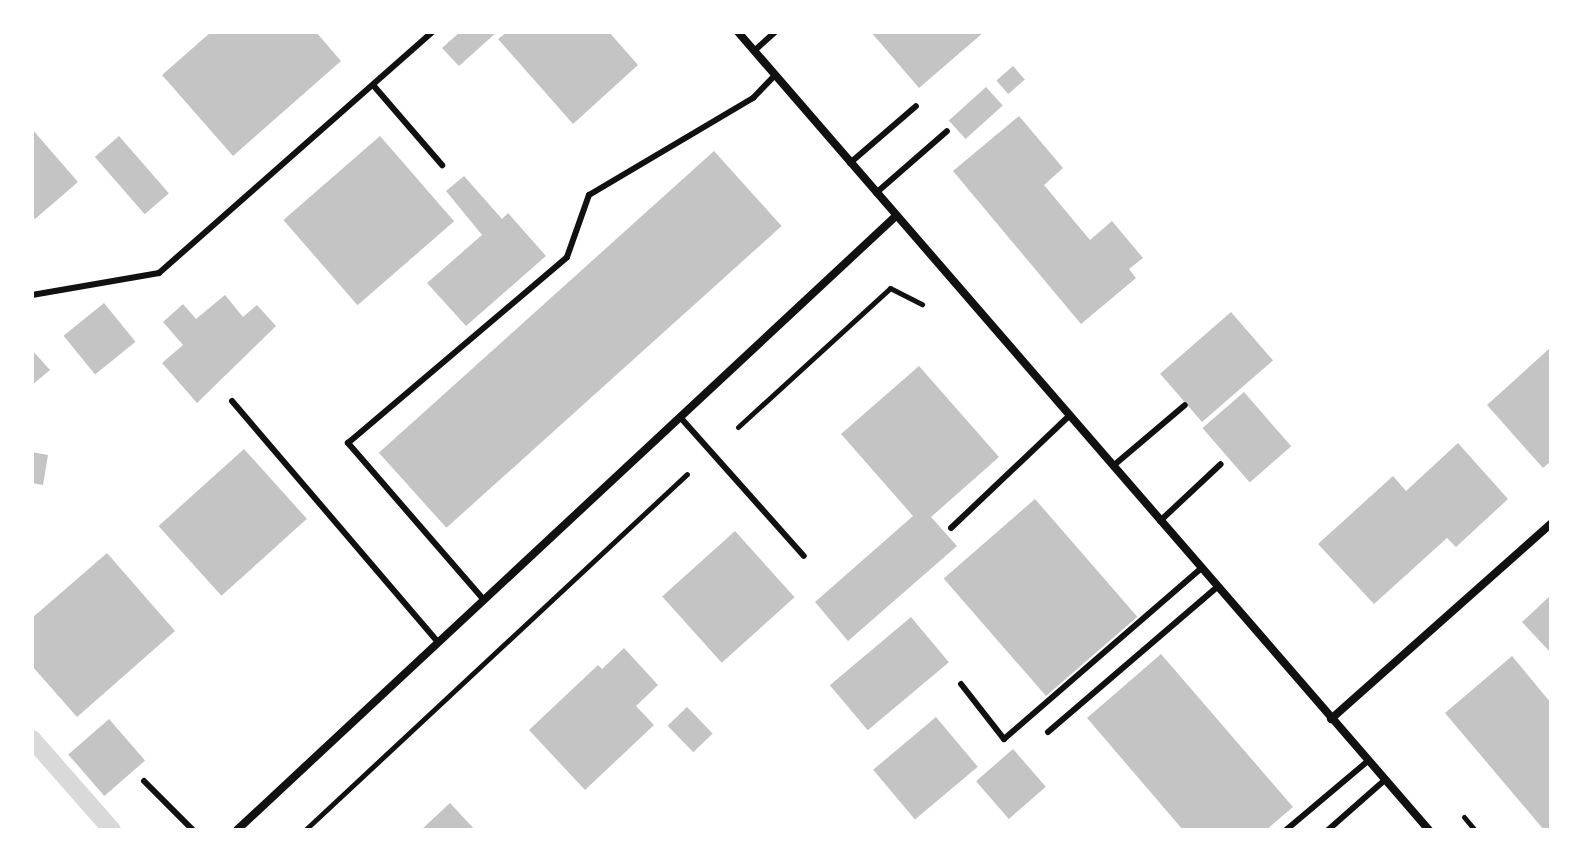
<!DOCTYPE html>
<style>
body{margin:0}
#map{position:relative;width:1583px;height:862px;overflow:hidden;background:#fff;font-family:"IBM Plex Sans",sans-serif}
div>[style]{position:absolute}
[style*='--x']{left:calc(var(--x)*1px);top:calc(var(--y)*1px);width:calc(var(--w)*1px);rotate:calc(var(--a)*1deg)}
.stream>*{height:18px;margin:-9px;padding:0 9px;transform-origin:9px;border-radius:9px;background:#d9d9d9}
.building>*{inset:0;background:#c4c4c4;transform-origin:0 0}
.path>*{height:5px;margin:-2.5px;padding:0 2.5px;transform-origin:2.5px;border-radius:2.5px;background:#111}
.service>*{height:6px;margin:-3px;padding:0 3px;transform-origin:3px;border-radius:3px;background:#111}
.minor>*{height:8px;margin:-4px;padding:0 4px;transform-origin:4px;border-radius:4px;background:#111}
span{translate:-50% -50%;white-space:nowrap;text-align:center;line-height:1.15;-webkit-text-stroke:8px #fff;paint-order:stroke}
.frame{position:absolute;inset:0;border:34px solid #fff;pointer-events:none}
</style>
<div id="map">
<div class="stream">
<i style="--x:32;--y:739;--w:121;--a:48.7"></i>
</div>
<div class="building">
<i style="clip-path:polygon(211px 32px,316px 32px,341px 61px,233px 156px,162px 75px)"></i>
<i style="clip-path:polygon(460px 32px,497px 32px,459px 66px,442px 48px)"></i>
<i style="clip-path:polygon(507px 32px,609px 32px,638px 65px,573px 124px,498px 39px)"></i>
<i style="clip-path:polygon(871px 32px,984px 32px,919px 88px)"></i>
<i style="left:1013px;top:66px;width:18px;height:22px;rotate:49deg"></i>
<i style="left:986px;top:87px;width:25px;height:50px;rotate:48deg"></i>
<i style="clip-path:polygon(1019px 116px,1063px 168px,1044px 185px,1090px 240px,1112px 221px,1143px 258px,1129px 269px,1136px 278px,1081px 324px,953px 171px)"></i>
<i style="clip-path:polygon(32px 129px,78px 182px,35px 219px,32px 215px)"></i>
<i style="left:119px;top:136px;width:76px;height:32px;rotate:49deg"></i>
<i style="left:380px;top:136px;width:113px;height:128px;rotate:49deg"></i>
<i style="left:714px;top:151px;width:101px;height:451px;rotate:48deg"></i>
<i style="clip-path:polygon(464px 176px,502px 219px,508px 213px,546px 256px,466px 326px,427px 283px,482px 235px,446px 191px)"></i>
<i style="clip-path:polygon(225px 295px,243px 317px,257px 305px,276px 326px,197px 403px,162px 363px,183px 345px,163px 322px,183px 304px,196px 319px)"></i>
<i style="left:104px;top:303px;width:50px;height:52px;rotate:51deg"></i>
<i style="left:1231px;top:312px;width:64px;height:94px;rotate:49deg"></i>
<i style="clip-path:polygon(1551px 347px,1551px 461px,1543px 468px,1487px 405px)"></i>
<i style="clip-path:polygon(32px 350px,50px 370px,32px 385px)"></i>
<i style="clip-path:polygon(919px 366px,999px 457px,931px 517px,957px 546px,848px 641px,815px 602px,913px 516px,841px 434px)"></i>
<i style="left:1244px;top:392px;width:72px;height:55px;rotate:49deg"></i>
<i style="clip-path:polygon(1458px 443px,1508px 499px,1456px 547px,1447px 538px,1374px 604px,1318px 544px,1393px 476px,1406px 491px)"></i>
<i style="left:244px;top:449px;width:94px;height:115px;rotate:48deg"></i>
<i style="clip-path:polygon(32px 452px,48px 455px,43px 485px,32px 483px)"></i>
<i style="left:1035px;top:499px;width:156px;height:121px;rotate:49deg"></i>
<i style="left:735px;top:531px;width:89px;height:98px;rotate:48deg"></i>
<i style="clip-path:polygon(107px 553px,175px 631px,77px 717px,32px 666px,32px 618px)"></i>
<i style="clip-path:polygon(1551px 595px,1551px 653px,1522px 622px)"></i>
<i style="left:911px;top:617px;width:59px;height:106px;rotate:50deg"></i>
<i style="clip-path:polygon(624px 648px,658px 685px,636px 706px,654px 725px,585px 790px,529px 730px,598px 665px,602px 669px)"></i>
<i style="clip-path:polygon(1161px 654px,1293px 807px,1266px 830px,1183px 830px,1087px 718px)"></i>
<i style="clip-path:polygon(1512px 656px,1551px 703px,1551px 830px,1544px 830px,1445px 713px)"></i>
<i style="left:687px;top:707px;width:37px;height:27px;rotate:46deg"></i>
<i style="left:936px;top:717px;width:65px;height:82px;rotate:50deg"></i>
<i style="left:109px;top:719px;width:55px;height:54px;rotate:49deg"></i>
<i style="left:1013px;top:749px;width:50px;height:49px;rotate:49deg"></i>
<i style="clip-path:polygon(450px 803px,475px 830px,421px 830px)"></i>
</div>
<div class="path">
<i style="--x:738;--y:427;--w:206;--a:-42.4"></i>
<i style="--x:890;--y:288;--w:36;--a:27"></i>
<i style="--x:1464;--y:817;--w:17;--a:50"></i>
<i style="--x:305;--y:830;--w:522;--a:-42.98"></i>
</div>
<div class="service">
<i style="--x:754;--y:51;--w:28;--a:-42"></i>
<i style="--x:373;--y:85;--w:106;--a:49.2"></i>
<i style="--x:850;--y:163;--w:87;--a:-40.8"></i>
<i style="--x:876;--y:193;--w:94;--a:-41.1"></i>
<i style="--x:32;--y:295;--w:129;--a:-9.8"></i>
<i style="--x:159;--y:273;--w:364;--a:-41.4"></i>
<i style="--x:232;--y:401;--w:317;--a:49.5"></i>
<i style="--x:680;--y:417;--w:186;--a:48.3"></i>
<i style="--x:1113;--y:466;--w:94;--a:-40.3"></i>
<i style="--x:1160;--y:521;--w:83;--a:-43.1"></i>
<i style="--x:951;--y:528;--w:163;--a:-43.5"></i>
<i style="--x:484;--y:600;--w:208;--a:-130.9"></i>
<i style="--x:348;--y:443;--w:287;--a:-40.3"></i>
<i style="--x:567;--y:257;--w:66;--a:-70.5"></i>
<i style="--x:589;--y:195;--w:191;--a:-30.6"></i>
<i style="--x:753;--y:98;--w:32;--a:-46"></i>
<i style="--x:961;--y:684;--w:70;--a:52"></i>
<i style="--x:1004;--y:739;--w:259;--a:-40.9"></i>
<i style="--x:1048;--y:732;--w:223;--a:-40.6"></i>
<i style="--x:144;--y:781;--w:69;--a:45"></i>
<i style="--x:1286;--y:830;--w:107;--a:-40.1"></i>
<i style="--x:1328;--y:830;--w:76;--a:-41.3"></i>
</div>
<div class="minor">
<i style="--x:738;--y:32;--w:1056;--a:49.11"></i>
<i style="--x:1331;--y:719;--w:294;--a:-41.6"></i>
<i style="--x:237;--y:830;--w:901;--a:-42.98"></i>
</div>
<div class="frame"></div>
</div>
